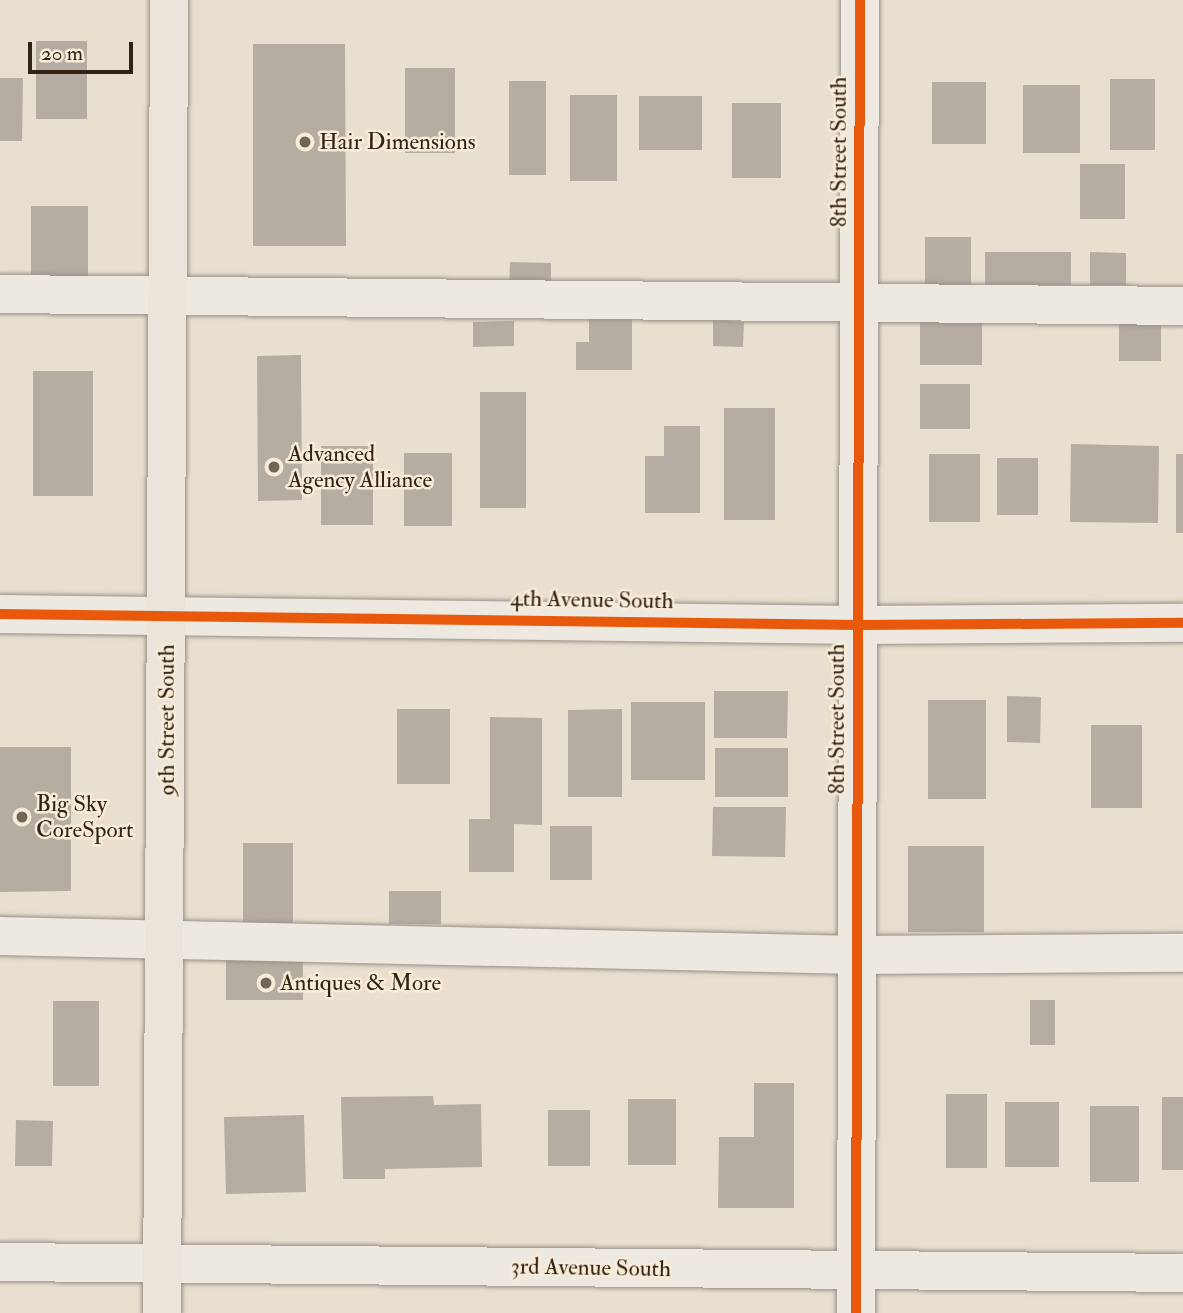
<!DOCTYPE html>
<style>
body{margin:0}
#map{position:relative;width:1183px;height:1313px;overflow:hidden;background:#e9dfcf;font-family:"IM FELL Double Pica",serif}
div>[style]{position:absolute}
.building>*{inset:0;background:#b5ada1}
.roads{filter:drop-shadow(0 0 2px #999187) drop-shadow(0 0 2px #999187)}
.minor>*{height:38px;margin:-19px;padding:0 19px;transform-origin:19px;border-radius:19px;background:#ede8e0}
.major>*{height:38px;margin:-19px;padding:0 19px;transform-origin:19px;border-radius:19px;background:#eae4db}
.cycleway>*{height:10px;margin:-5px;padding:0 5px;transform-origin:5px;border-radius:5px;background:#e8590c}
.dots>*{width:19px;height:19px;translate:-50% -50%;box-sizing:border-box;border:4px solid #f8ecd9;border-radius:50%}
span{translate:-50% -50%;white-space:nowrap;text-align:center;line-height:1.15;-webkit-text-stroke:5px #f8ecd9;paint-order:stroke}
.poi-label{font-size:23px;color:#312415}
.left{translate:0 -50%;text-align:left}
.street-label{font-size:23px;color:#312415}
.scale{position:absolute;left:28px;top:42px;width:105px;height:32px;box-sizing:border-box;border:4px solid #312415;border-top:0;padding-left:9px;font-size:21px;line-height:24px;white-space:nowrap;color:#312415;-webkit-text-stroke:5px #f8ecd9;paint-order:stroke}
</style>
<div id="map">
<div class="building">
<i style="clip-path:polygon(36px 41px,87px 41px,87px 119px,36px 119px)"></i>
<i style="clip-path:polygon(253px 44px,345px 44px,346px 246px,253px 246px)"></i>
<i style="clip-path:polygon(405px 68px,455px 68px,455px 153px,405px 153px)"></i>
<i style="clip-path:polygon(0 78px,23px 78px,22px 141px,0 141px)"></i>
<i style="clip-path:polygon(1110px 79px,1155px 79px,1155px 150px,1110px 150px)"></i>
<i style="clip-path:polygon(509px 81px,546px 81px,546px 175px,509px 175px)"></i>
<i style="clip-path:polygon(932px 82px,986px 82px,986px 144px,932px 144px)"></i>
<i style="clip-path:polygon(1023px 85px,1080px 85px,1080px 153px,1023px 153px)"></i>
<i style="clip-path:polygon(570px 95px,617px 95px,617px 181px,570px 181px)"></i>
<i style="clip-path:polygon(639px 96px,702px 96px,702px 150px,639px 150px)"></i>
<i style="clip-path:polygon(732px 103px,781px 103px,781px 178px,732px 178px)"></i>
<i style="clip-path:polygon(1080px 164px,1125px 164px,1125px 219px,1080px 219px)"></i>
<i style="clip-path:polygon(31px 206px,88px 206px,88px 282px,31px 282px)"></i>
<i style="clip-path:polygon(925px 237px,971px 237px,971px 287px,925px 287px)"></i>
<i style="clip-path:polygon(985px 252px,1071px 252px,1071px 285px,985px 285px)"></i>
<i style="clip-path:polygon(1090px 252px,1126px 253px,1126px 285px,1090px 285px)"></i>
<i style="clip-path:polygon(510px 262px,551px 263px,551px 289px,509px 289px)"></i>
<i style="clip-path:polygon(589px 313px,632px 313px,632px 370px,576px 370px,576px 342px,589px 342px)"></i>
<i style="clip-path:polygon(713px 320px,744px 322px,743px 347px,713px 346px)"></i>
<i style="clip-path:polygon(514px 321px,514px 346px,473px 347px,473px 322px)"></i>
<i style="clip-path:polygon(1119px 321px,1161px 321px,1161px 361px,1119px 361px)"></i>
<i style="clip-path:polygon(920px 322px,982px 322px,982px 365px,920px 365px)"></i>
<i style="clip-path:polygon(301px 355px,302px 500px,258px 501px,257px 356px)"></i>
<i style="clip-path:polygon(33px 371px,93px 371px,93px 496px,33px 496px)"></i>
<i style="clip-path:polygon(920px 384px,970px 384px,970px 429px,920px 429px)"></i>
<i style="clip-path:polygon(480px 392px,526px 392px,526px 508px,480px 508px)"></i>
<i style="clip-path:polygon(724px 408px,775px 408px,775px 520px,724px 520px)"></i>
<i style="clip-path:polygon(664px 426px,700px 426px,700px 513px,645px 513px,645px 456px,664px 456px)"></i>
<i style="clip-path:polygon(1071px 444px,1159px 446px,1158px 523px,1070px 522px)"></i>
<i style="clip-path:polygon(321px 446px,373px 446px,373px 525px,321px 525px)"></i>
<i style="clip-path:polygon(404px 453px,452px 453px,452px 526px,404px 526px)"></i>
<i style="clip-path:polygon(929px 454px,980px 454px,980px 522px,929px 522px)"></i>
<i style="clip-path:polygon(1176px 454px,1183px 454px,1183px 533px,1176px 533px)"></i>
<i style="clip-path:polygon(997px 458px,1038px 458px,1038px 515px,997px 515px)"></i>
<i style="clip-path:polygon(714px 691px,788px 691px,787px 738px,714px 738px)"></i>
<i style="clip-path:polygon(1007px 696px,1041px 697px,1040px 743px,1007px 742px)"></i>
<i style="clip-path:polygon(928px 700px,986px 700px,986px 799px,928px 799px)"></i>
<i style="clip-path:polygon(631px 702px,705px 702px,705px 780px,631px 780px)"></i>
<i style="clip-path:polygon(397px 709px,450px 709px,450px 784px,397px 784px)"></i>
<i style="clip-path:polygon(622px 709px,622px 797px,568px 797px,568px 710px)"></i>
<i style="clip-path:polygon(490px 717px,542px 718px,542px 825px,514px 824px,514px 872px,469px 872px,469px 819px,490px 819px)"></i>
<i style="clip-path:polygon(1091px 725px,1142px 725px,1142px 808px,1091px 808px)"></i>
<i style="clip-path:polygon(0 747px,71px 747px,71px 891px,0 892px)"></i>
<i style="clip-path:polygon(715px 748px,788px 748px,788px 797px,715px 797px)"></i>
<i style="clip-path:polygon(713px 807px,786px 807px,785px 857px,712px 856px)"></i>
<i style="clip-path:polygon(550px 826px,592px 826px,592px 880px,550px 880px)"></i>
<i style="clip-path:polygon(243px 843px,293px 843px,293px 923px,243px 923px)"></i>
<i style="clip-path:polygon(908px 846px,984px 846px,984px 932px,908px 932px)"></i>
<i style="clip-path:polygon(389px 891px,441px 891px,441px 924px,389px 924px)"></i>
<i style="clip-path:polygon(226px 955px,303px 955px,303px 1000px,226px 1000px)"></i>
<i style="clip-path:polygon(1030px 1000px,1055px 1000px,1055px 1045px,1030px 1045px)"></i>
<i style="clip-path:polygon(53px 1001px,99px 1001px,99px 1086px,53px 1086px)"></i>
<i style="clip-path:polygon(754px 1083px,794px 1083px,794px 1208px,718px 1208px,719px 1137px,754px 1137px)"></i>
<i style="clip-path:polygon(946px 1094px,987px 1094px,987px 1168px,946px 1168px)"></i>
<i style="clip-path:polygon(433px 1096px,434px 1105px,481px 1104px,482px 1167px,385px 1169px,385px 1179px,343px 1179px,341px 1097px)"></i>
<i style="clip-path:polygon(1162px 1097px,1183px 1097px,1183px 1170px,1162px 1170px)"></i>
<i style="clip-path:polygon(628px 1099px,676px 1099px,676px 1165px,628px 1165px)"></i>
<i style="clip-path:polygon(1005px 1102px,1059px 1102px,1059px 1167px,1005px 1167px)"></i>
<i style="clip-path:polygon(1090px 1106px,1139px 1106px,1139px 1182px,1090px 1182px)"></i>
<i style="clip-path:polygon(548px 1110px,590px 1110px,590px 1166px,548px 1166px)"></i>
<i style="clip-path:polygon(304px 1115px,306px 1192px,226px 1194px,224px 1117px)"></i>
<i style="clip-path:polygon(16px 1120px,53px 1121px,52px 1166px,15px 1166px)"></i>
</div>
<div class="roads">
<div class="minor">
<i style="left:0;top:294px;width:1183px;rotate:0.58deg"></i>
<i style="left:0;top:614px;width:859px;rotate:0.73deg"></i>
<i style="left:859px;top:625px;width:324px;rotate:-0.4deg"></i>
<i style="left:0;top:936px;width:857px;rotate:1.27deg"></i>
<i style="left:857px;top:955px;width:326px;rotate:-0.4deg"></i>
<i style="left:0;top:1262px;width:1183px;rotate:0.53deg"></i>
<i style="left:856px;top:1313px;width:1313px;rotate:-89.83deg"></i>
</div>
<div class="major">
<i style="left:162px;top:1313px;width:1313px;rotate:-89.69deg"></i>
</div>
</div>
<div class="cycleway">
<i style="left:0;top:614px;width:859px;rotate:0.73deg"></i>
<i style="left:859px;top:625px;width:324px;rotate:-0.4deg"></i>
<i style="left:856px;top:1313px;width:1313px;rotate:-89.83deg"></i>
</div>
<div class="dots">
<i style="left:305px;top:142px;background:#716556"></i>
<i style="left:274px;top:467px;background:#716556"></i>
<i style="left:22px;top:817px;background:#716556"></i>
<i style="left:266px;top:983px;background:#716556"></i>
</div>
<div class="poi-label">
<span class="left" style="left:319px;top:142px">Hair Dimensions</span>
<span class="left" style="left:288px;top:467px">Advanced<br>Agency Alliance</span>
<span class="left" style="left:36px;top:817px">Big Sky<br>CoreSport</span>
<span class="left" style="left:280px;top:983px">Antiques &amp; More</span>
</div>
<div class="street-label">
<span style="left:839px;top:152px;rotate:-90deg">8th Street South</span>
<span style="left:592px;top:600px;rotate:1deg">4th Avenue South</span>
<span style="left:837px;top:719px;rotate:-90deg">8th Street South</span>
<span style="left:167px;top:720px;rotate:-90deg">9th Street South</span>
<span style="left:591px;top:1268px;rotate:1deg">3rd Avenue South</span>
</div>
<div class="scale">20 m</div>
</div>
